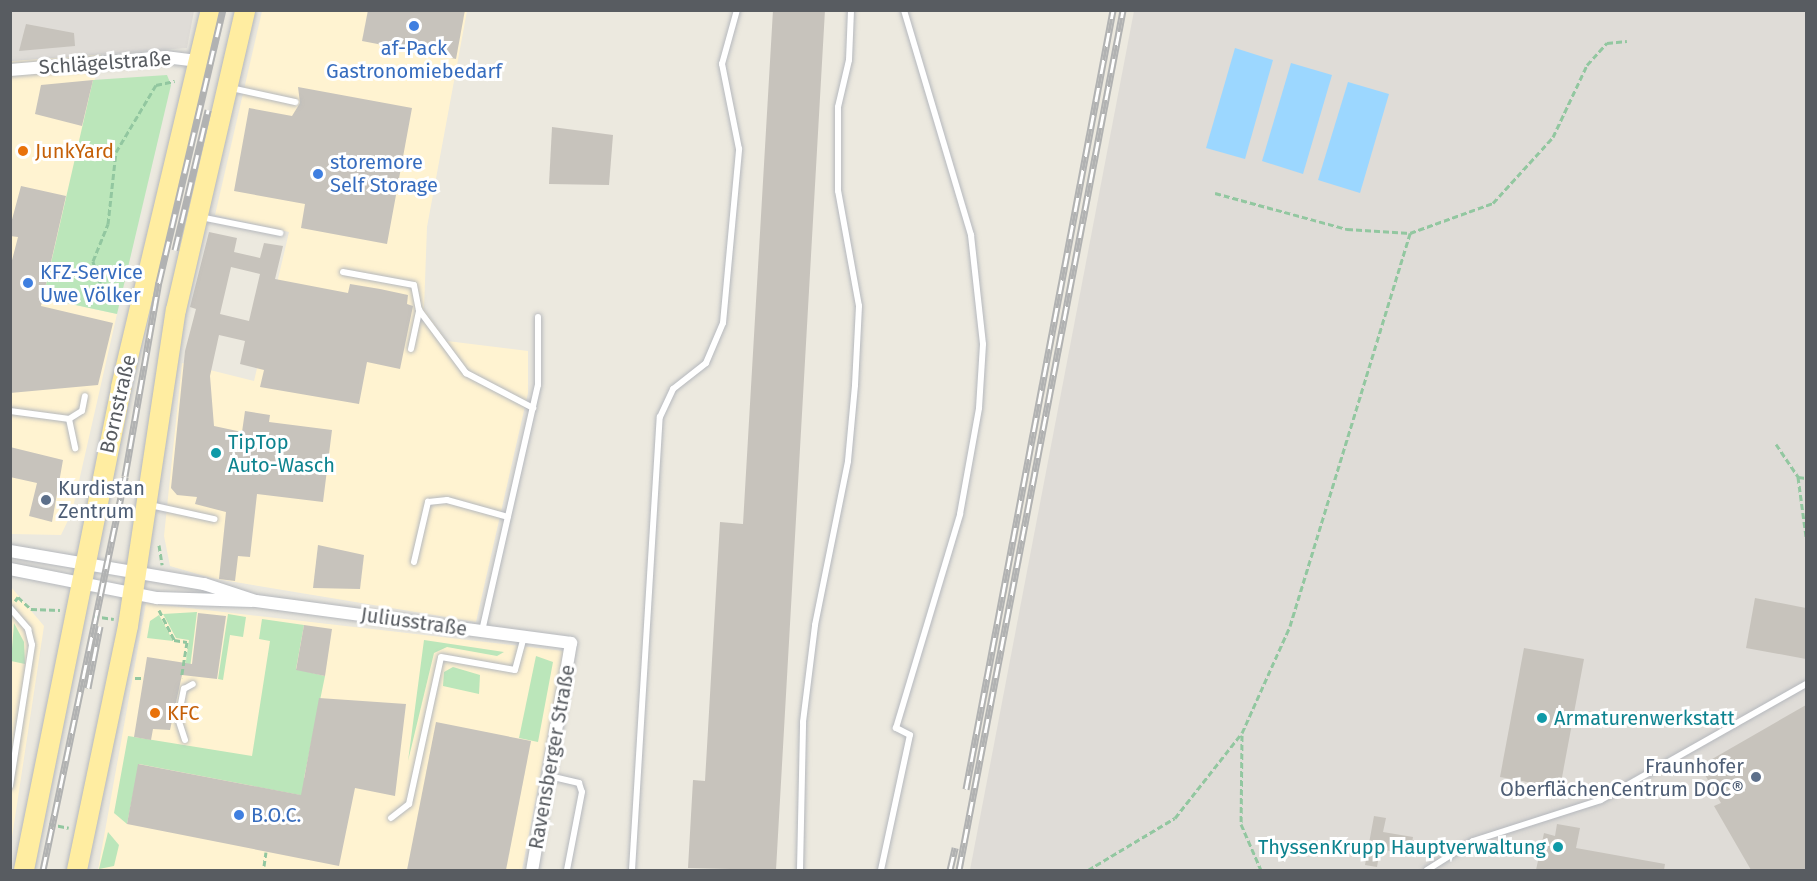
<!DOCTYPE html>
<meta charset="utf-8">
<style>
body{margin:0}
#map{position:relative;width:1817px;height:881px;overflow:hidden;background:#ece9df;font-family:"Fira Sans",sans-serif}
div>[style]{position:absolute}
.commercial>*{inset:0;background:#fff3d1}
.industrial>*{inset:0;background:#dfdcd7}
.green>*{inset:0;background:#bbe6ba}
.water>*{inset:0;background:#9cd7ff}
.building>*{inset:0;background:#c7c3bc}
.path>*{height:3px;margin-top:-1.5px;transform-origin:0;background:repeating-linear-gradient(90deg,#92c7a0 0 6px,transparent 0 9px)}
.roads{filter:drop-shadow(0 0 2px #b5b8bd) drop-shadow(0 0 2px #b5b8bd)}
.lane>*{height:6px;margin:-3px;padding:0 3px;transform-origin:3px;border-radius:3px;background:#fff}
.street>*{height:12px;margin:-6px;padding:0 6px;transform-origin:6px;border-radius:6px;background:#fff}
.primary>*{height:20px;margin:-10px;padding:0 10px;transform-origin:10px;border-radius:10px;background:#ffeda1}
.rail>*{height:7px;margin-top:-3.5px;transform-origin:0;background:repeating-linear-gradient(90deg,#fff 0 14px,#b1b2b2 0 28px);box-sizing:border-box;border-block:2px solid #b1b2b2}
.dots>*{width:16px;height:16px;translate:-50% -50%;box-sizing:border-box;border:3px solid #fff;border-radius:50%}
span{translate:-50% -50%;white-space:nowrap;text-align:center;line-height:1.15;-webkit-text-stroke:6px #fff;paint-order:stroke}
.shop-label{font-size:20px;color:#366cbe}
.left{translate:0 -50%;text-align:left}
.street-label{font-size:20px;color:#585c61}
.food-label{font-size:20px;color:#c56008}
.culture-label{font-size:20px;color:#0d838f}
.right{translate:-100% -50%;text-align:right}
.service-label{font-size:20px;color:#4e5e75}
.frame{position:absolute;inset:0;border:12px solid #585c61;pointer-events:none}
</style>
<div id="map">
<div class="commercial">
<i style="clip-path:polygon(262px 11px,467px 11px,427px 227px,424px 309px,447px 341px,528px 351px,528px 393px,476px 622px,211px 578px,170px 566px,164px 536px,182px 363px,254px 381px,289px 232px,215px 215px)"></i>
<i style="clip-path:polygon(101px 54px,43px 298px,117px 314px,72px 512px,61px 535px,11px 534px,11px 61px)"></i>
<i style="clip-path:polygon(11px 587px,44px 626px,11px 844px)"></i>
<i style="clip-path:polygon(146px 603px,564px 651px,522px 870px,98px 870px)"></i>
</div>
<div class="industrial">
<i style="clip-path:polygon(11px 11px,194px 11px,187px 48px,11px 61px)"></i>
<i style="clip-path:polygon(1134px 11px,1806px 11px,1806px 870px,970px 870px)"></i>
</div>
<div class="green">
<i style="clip-path:polygon(167px 75px,171px 85px,117px 314px,43px 298px,93px 80px)"></i>
<i style="clip-path:polygon(197px 612px,190px 668px,185px 668px,189px 640px,176px 638px,163px 614px)"></i>
<i style="clip-path:polygon(228px 614px,246px 617px,243px 637px,230px 635px,223px 680px,218px 679px)"></i>
<i style="clip-path:polygon(159px 615px,173px 641px,147px 638px,150px 621px)"></i>
<i style="clip-path:polygon(262px 619px,304px 625px,296px 669px,325px 676px,304px 778px,355px 788px,326px 800px,139px 764px,127px 824px,114px 813px,128px 736px,252px 756px,270px 641px,259px 639px)"></i>
<i style="clip-path:polygon(14px 623px,24px 642px,25px 664px,11px 661px)"></i>
<i style="clip-path:polygon(424px 640px,504px 652px,497px 656px,447px 647px,434px 653px,408px 761px)"></i>
<i style="clip-path:polygon(536px 656px,553px 662px,538px 742px,519px 738px)"></i>
<i style="clip-path:polygon(453px 667px,480px 675px,479px 694px,443px 686px,444px 672px)"></i>
<i style="clip-path:polygon(108px 832px,119px 845px,114px 866px,99px 869px)"></i>
</div>
<div class="water">
<i style="clip-path:polygon(1235px 48px,1273px 60px,1245px 159px,1206px 148px)"></i>
<i style="clip-path:polygon(1291px 63px,1332px 75px,1303px 174px,1262px 161px)"></i>
<i style="clip-path:polygon(1348px 82px,1389px 94px,1360px 193px,1318px 180px)"></i>
</div>
<div class="building">
<i style="clip-path:polygon(368px 10px,465px 10px,456px 59px,362px 41px)"></i>
<i style="clip-path:polygon(773px 10px,825px 10px,776px 870px,688px 868px,693px 780px,705px 781px,720px 522px,743px 524px)"></i>
<i style="clip-path:polygon(26px 24px,74px 33px,75px 46px,19px 51px)"></i>
<i style="clip-path:polygon(93px 80px,82px 126px,35px 114px,41px 85px)"></i>
<i style="clip-path:polygon(298px 87px,412px 108px,387px 244px,301px 228px,305px 204px,234px 191px,249px 108px,292px 116px,300px 103px)"></i>
<i style="clip-path:polygon(552px 127px,613px 135px,609px 185px,549px 184px)"></i>
<i style="clip-path:polygon(21px 186px,66px 196px,41px 306px,113px 323px,98px 385px,10px 393px,10px 268px,18px 237px,10px 236px,10px 227px)"></i>
<i style="clip-path:polygon(evenodd,209px 232px,237px 238px,234px 252px,260px 258px,264px 243px,283px 246px,275px 279px,348px 293px,350px 284px,380px 289px,408px 295px,407px 304px,413px 306px,400px 369px,367px 362px,359px 404px,260px 387px,264px 370px,240px 364px,245px 341px,219px 335px,210px 376px,214px 426px,242px 432px,245px 411px,270px 415px,269px 422px,332px 430px,323px 502px,257px 494px,250px 557px,238px 556px,235px 581px,219px 579px,226px 512px,195px 504px,197px 497px,177px 495px,171px 488px,185px 351px,196px 309px,190px 307px,209px 232px,231px 267px,260px 274px,249px 321px,220px 314px,231px 267px)"></i>
<i style="clip-path:polygon(10px 447px,63px 460px,52px 522px,29px 516px,37px 483px,10px 477px)"></i>
<i style="clip-path:polygon(318px 545px,364px 555px,360px 589px,313px 588px)"></i>
<i style="clip-path:polygon(1755px 598px,1806px 608px,1806px 659px,1746px 648px)"></i>
<i style="clip-path:polygon(198px 613px,226px 616px,217px 679px,182px 675px,170px 730px,153px 729px,151px 740px,134px 737px,147px 657px,192px 664px)"></i>
<i style="clip-path:polygon(304px 625px,332px 629px,325px 676px,296px 670px)"></i>
<i style="clip-path:polygon(1524px 648px,1584px 659px,1560px 788px,1500px 777px)"></i>
<i style="clip-path:polygon(319px 698px,406px 704px,395px 796px,355px 788px,339px 866px,127px 824px,138px 764px,301px 795px)"></i>
<i style="clip-path:polygon(1806px 705px,1806px 870px,1751px 870px,1714px 806px,1721px 803px,1700px 766px)"></i>
<i style="clip-path:polygon(436px 722px,531px 741px,506px 870px,407px 870px)"></i>
<i style="clip-path:polygon(1374px 816px,1386px 818px,1383px 832px,1413px 837px,1410px 855px,1380px 849px,1377px 867px,1365px 865px)"></i>
<i style="clip-path:polygon(1557px 824px,1580px 828px,1576px 848px,1665px 864px,1664px 870px,1536px 870px,1544px 833px,1555px 836px)"></i>
</div>
<div class="path">
<i style="left:1215px;top:193px;width:137px;rotate:15.3deg"></i>
<i style="left:1347px;top:229px;width:63px;rotate:3.6deg"></i>
<i style="left:1410px;top:233px;width:88px;rotate:-19.9deg"></i>
<i style="left:1493px;top:203px;width:89px;rotate:-47.7deg"></i>
<i style="left:1553px;top:137px;width:80px;rotate:-64.7deg"></i>
<i style="left:1587px;top:65px;width:30px;rotate:-48deg"></i>
<i style="left:1607px;top:43px;width:20px;rotate:-6deg"></i>
<i style="left:124px;top:298px;width:28px;rotate:-148deg"></i>
<i style="left:100px;top:283px;width:23px;rotate:-108deg"></i>
<i style="left:93px;top:261px;width:40px;rotate:-68deg"></i>
<i style="left:108px;top:224px;width:72px;rotate:-83.7deg"></i>
<i style="left:116px;top:152px;width:78px;rotate:-59.2deg"></i>
<i style="left:156px;top:85px;width:19px;rotate:-12deg"></i>
<i style="left:1776px;top:444px;width:40px;rotate:56deg"></i>
<i style="left:1798px;top:477px;width:8px;rotate:7deg"></i>
<i style="left:1798px;top:477px;width:60px;rotate:82.3deg"></i>
<i style="left:159px;top:545px;width:20px;rotate:81deg"></i>
<i style="left:15px;top:601px;width:5px;rotate:-53deg"></i>
<i style="left:18px;top:597px;width:18px;rotate:43deg"></i>
<i style="left:31px;top:609px;width:29px;rotate:2deg"></i>
<i style="left:159px;top:610px;width:34px;rotate:63deg"></i>
<i style="left:174px;top:640px;width:13px;rotate:9deg"></i>
<i style="left:187px;top:642px;width:36px;rotate:99deg"></i>
<i style="left:93px;top:616px;width:21px;rotate:8deg"></i>
<i style="left:135px;top:678px;width:9px"></i>
<i style="left:1242px;top:735px;width:89px;rotate:90.6deg"></i>
<i style="left:1241px;top:824px;width:50px;rotate:66.5deg"></i>
<i style="left:49px;top:824px;width:20px;rotate:11deg"></i>
<i style="left:264px;top:866px;width:14px;rotate:-82deg"></i>
<i style="left:1088px;top:870px;width:101px;rotate:-30.9deg"></i>
<i style="left:1175px;top:818px;width:108px;rotate:-51.8deg"></i>
<i style="left:1242px;top:733px;width:117px;rotate:-65.8deg"></i>
<i style="left:1290px;top:626px;width:411px;rotate:-73deg"></i>
</div>
<div class="roads">
<div class="lane">
<i style="left:231px;top:88px;width:66px;rotate:12.3deg"></i>
<i style="left:200px;top:217px;width:82px;rotate:11.3deg"></i>
<i style="left:343px;top:272px;width:72px;rotate:10.4deg"></i>
<i style="left:414px;top:285px;width:25px;rotate:79deg"></i>
<i style="left:419px;top:310px;width:79px;rotate:53.3deg"></i>
<i style="left:466px;top:373px;width:76px;rotate:27.6deg"></i>
<i style="left:411px;top:349px;width:40px;rotate:-78deg"></i>
<i style="left:10px;top:411px;width:60px;rotate:7.7deg"></i>
<i style="left:69px;top:419px;width:30px;rotate:78deg"></i>
<i style="left:69px;top:419px;width:15px;rotate:-32deg"></i>
<i style="left:82px;top:411px;width:15px;rotate:-79deg"></i>
<i style="left:150px;top:505px;width:66px;rotate:12.3deg"></i>
<i style="left:414px;top:562px;width:62px;rotate:-76.9deg"></i>
<i style="left:428px;top:502px;width:19px;rotate:-6deg"></i>
<i style="left:447px;top:500px;width:63px;rotate:15.6deg"></i>
<i style="left:10px;top:608px;width:28px;rotate:49deg"></i>
<i style="left:28px;top:629px;width:16px;rotate:76deg"></i>
<i style="left:32px;top:645px;width:143px;rotate:98.9deg"></i>
<i style="left:482px;top:631px;width:252px;rotate:-77.2deg"></i>
<i style="left:538px;top:385px;width:68px;rotate:-90deg"></i>
<i style="left:185px;top:740px;width:22px;rotate:-108deg"></i>
<i style="left:178px;top:719px;width:31px;rotate:-79deg"></i>
<i style="left:184px;top:689px;width:10px;rotate:-29deg"></i>
<i style="left:549px;top:776px;width:31px;rotate:13deg"></i>
<i style="left:579px;top:783px;width:9px;rotate:72deg"></i>
<i style="left:582px;top:792px;width:79px;rotate:100.9deg"></i>
<i style="left:391px;top:818px;width:23px;rotate:-38deg"></i>
<i style="left:409px;top:804px;width:150px;rotate:-77.7deg"></i>
<i style="left:441px;top:657px;width:75px;rotate:10deg"></i>
<i style="left:515px;top:670px;width:34px;rotate:-75deg"></i>
<i style="left:632px;top:870px;width:454px;rotate:-86.5deg"></i>
<i style="left:660px;top:417px;width:31px;rotate:-65deg"></i>
<i style="left:673px;top:389px;width:42px;rotate:-38.2deg"></i>
<i style="left:706px;top:363px;width:43px;rotate:-67deg"></i>
<i style="left:723px;top:323px;width:175px;rotate:-84.7deg"></i>
<i style="left:739px;top:149px;width:87px;rotate:-101.3deg"></i>
<i style="left:722px;top:64px;width:56px;rotate:-74.5deg"></i>
<i style="left:800px;top:870px;width:148px;rotate:-88.8deg"></i>
<i style="left:803px;top:722px;width:98px;rotate:-82.9deg"></i>
<i style="left:815px;top:625px;width:167px;rotate:-78.6deg"></i>
<i style="left:848px;top:461px;width:76px;rotate:-84.7deg"></i>
<i style="left:855px;top:385px;width:79px;rotate:-87.1deg"></i>
<i style="left:859px;top:306px;width:117px;rotate:-100.3deg"></i>
<i style="left:838px;top:191px;width:84px;rotate:-90deg"></i>
<i style="left:838px;top:107px;width:48px;rotate:-76.8deg"></i>
<i style="left:849px;top:60px;width:50px;rotate:-87.7deg"></i>
<i style="left:881px;top:870px;width:138px;rotate:-77.9deg"></i>
<i style="left:910px;top:735px;width:16px;rotate:-153deg"></i>
<i style="left:896px;top:728px;width:223px;rotate:-73.3deg"></i>
<i style="left:960px;top:514px;width:108px;rotate:-79.8deg"></i>
<i style="left:979px;top:408px;width:64px;rotate:-86.4deg"></i>
<i style="left:983px;top:344px;width:110px;rotate:-96.3deg"></i>
<i style="left:971px;top:235px;width:235px;rotate:-106.6deg"></i>
<i style="left:1427px;top:870px;width:54px;rotate:-32.2deg"></i>
<i style="left:1473px;top:841px;width:134px;rotate:-17.8deg"></i>
<i style="left:1601px;top:800px;width:236px;rotate:-29.5deg"></i>
</div>
<div class="street">
<i style="left:10px;top:70px;width:156px;rotate:-4.8deg"></i>
<i style="left:165px;top:57px;width:34px;rotate:7deg"></i>
<i style="left:10px;top:551px;width:197px;rotate:9.7deg"></i>
<i style="left:204px;top:584px;width:55px;rotate:18.1deg"></i>
<i style="left:256px;top:601px;width:318px;rotate:7.6deg"></i>
<i style="left:571px;top:643px;width:230px;rotate:99.7deg"></i>
<i style="left:10px;top:569px;width:150px;rotate:11.2deg"></i>
<i style="left:157px;top:598px;width:95px;rotate:1.8deg"></i>
</div>
<div class="primary">
<i style="left:24px;top:870px;width:493px;rotate:-78.6deg"></i>
<i style="left:121px;top:387px;width:388px;rotate:-76.6deg"></i>
<i style="left:77px;top:870px;width:249px;rotate:-78.2deg"></i>
<i style="left:128px;top:626px;width:320px;rotate:-81.4deg"></i>
<i style="left:176px;top:310px;width:308px;rotate:-77deg"></i>
</div>
</div>
<div class="rail">
<i style="left:175px;top:250px;width:144px;rotate:-76.7deg"></i>
<i style="left:88px;top:688px;width:63px;rotate:-79deg"></i>
<i style="left:966px;top:789px;width:793px;rotate:-79.31deg"></i>
<i style="left:43px;top:870px;width:402px;rotate:-78.2deg"></i>
<i style="left:125px;top:476px;width:197px;rotate:-80.1deg"></i>
<i style="left:159px;top:282px;width:279px;rotate:-76.8deg"></i>
<i style="left:950px;top:870px;width:23px;rotate:-77deg"></i>
<i style="left:959px;top:870px;width:875px;rotate:-79.2deg"></i>
</div>
<div class="dots">
<i style="left:414px;top:26px;background:#3f7fe0"></i>
<i style="left:23px;top:151px;background:#e8710a"></i>
<i style="left:318px;top:174px;background:#3f7fe0"></i>
<i style="left:28px;top:283px;background:#3f7fe0"></i>
<i style="left:216px;top:453px;background:#0f9aa8"></i>
<i style="left:46px;top:500px;background:#5c6f8a"></i>
<i style="left:155px;top:713px;background:#e8710a"></i>
<i style="left:1542px;top:718px;background:#0f9aa8"></i>
<i style="left:1756px;top:777px;background:#5c6f8a"></i>
<i style="left:239px;top:815px;background:#3f7fe0"></i>
<i style="left:1558px;top:847px;background:#0f9aa8"></i>
</div>
<div class="shop-label">
<span style="left:414px;top:60px">af-Pack<br>Gastronomiebedarf</span>
<span class="left" style="left:330px;top:174px">storemore<br>Self Storage</span>
<span class="left" style="left:40px;top:284px">KFZ-Service<br>Uwe Völker</span>
<span class="left" style="left:251px;top:815px">B.O.C.</span>
</div>
<div class="street-label">
<span style="left:105px;top:63px;rotate:-4deg">Schlägelstraße</span>
<span style="left:118px;top:404px;rotate:-77deg">Bornstraße</span>
<span style="left:414px;top:622px;rotate:8deg">Juliusstraße</span>
<span style="left:552px;top:757px;rotate:-80deg">Ravensberger Straße</span>
</div>
<div class="food-label">
<span class="left" style="left:35px;top:151px">JunkYard</span>
<span class="left" style="left:167px;top:713px">KFC</span>
</div>
<div class="culture-label">
<span class="left" style="left:228px;top:454px">TipTop<br>Auto-Wasch</span>
<span class="left" style="left:1554px;top:718px">Armaturenwerkstatt</span>
<span class="right" style="left:1546px;top:847px">ThyssenKrupp Hauptverwaltung</span>
</div>
<div class="service-label">
<span class="left" style="left:58px;top:500px">Kurdistan<br>Zentrum</span>
<span class="right" style="left:1744px;top:778px">Fraunhofer<br>OberflächenCentrum DOC®</span>
</div>
<div class="frame"></div>
</div>
